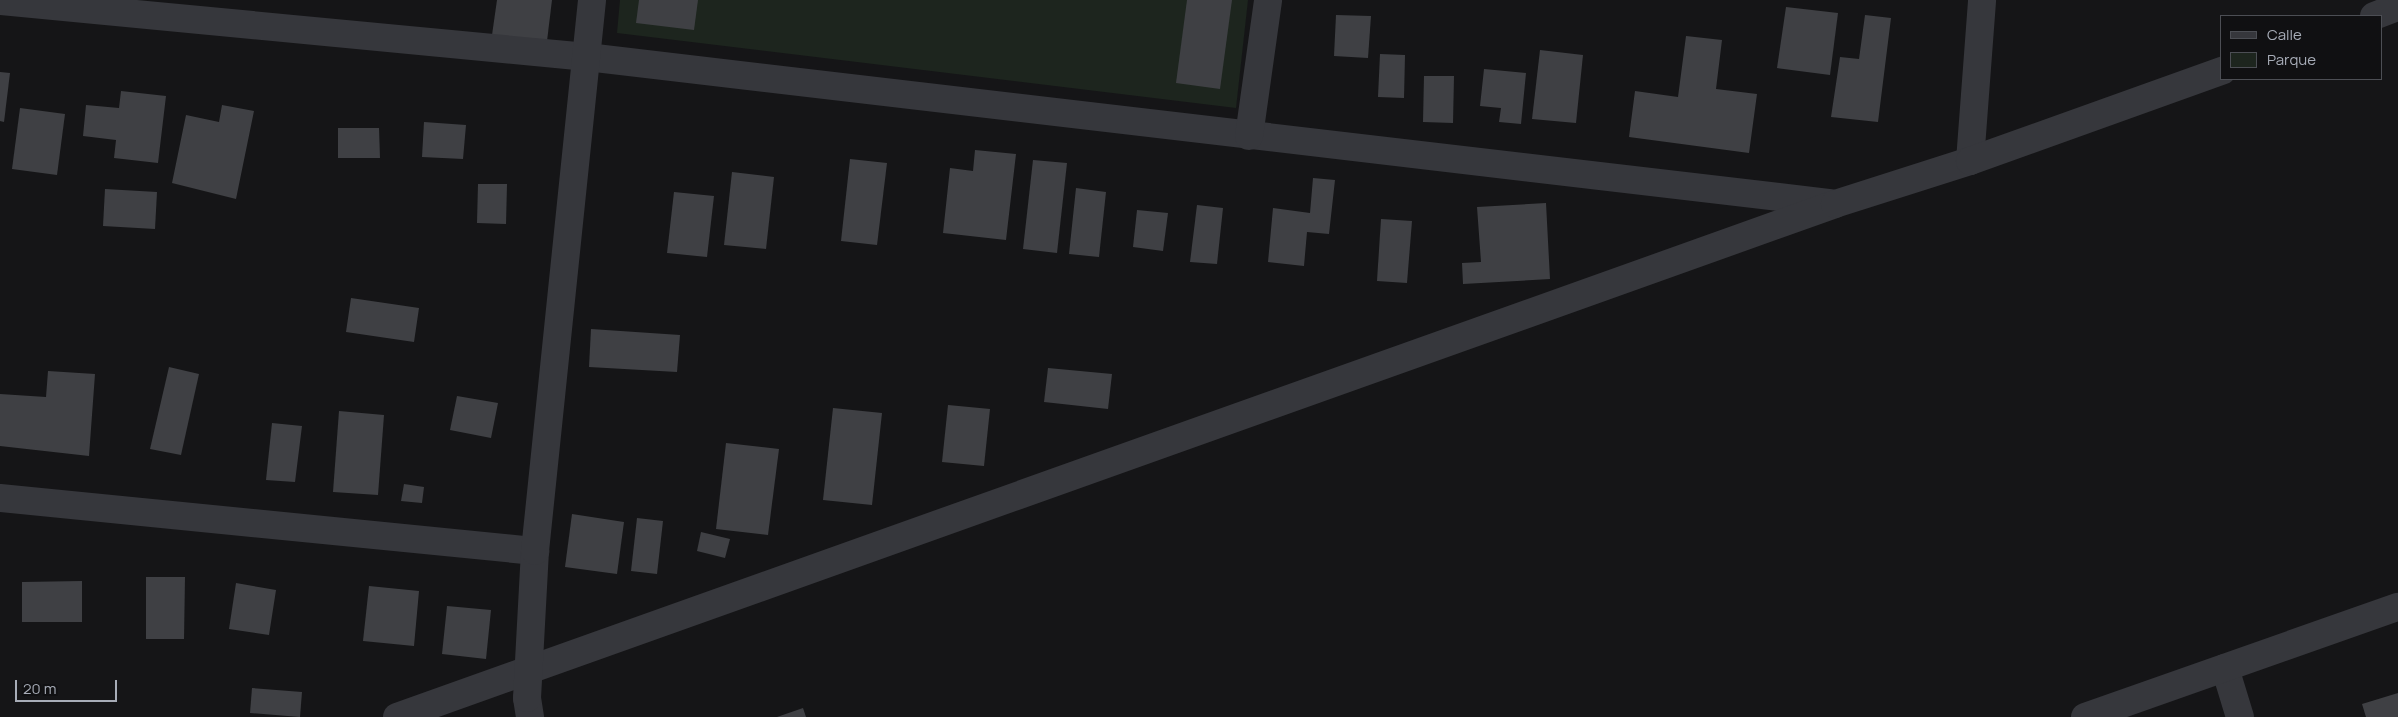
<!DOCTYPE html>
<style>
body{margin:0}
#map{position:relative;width:2398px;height:717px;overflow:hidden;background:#151517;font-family:Manrope,sans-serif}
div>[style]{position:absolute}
.green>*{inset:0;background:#1d251e}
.building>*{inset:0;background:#3f4044}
.minor>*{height:28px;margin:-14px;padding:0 14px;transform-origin:14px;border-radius:14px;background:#36373c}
span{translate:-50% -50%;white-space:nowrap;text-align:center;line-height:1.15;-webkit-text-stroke:4px #101012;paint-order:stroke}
.legend{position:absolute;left:2220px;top:15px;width:162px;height:65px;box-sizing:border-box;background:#101012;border:1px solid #4c4e54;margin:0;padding:6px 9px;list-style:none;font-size:15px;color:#a7acb7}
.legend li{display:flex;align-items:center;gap:10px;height:25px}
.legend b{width:25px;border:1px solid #4c4e54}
.scale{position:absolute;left:15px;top:680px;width:102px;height:22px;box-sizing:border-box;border:2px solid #a7acb7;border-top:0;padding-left:6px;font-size:15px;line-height:18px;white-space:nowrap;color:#a7acb7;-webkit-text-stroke:4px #101012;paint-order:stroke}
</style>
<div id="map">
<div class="green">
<i style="clip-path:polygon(620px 0,1248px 0,1236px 108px,617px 33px)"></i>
</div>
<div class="building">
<i style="clip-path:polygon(497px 0,552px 0,547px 41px,492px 35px)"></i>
<i style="clip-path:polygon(639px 0,698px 0,694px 30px,636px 23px)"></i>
<i style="clip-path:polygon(1187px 0,1232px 0,1220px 89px,1176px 83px)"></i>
<i style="clip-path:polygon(1786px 7px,1838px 13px,1830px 75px,1777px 68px)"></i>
<i style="clip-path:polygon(1336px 15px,1371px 16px,1368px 58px,1334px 56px)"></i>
<i style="clip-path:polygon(1865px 15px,1891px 18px,1878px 122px,1831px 117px,1840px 57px,1859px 59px)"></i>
<i style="clip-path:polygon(1686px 36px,1722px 40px,1716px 89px,1757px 94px,1749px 153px,1629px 137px,1635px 91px,1678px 97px)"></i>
<i style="clip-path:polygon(1540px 50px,1583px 55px,1576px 123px,1532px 119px)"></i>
<i style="clip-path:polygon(1380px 54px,1405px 55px,1404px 98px,1378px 97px)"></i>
<i style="clip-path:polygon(1484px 69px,1526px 73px,1521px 124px,1499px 122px,1501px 108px,1480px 106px)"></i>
<i style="clip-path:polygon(0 72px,10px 73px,4px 122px,0 121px)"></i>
<i style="clip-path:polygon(1424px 76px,1454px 76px,1453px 123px,1423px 122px)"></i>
<i style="clip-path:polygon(121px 91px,166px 96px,158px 163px,114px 158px,116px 140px,83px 136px,86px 105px,119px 108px)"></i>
<i style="clip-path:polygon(222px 105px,254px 111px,236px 199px,172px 183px,186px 115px,219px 122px)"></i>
<i style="clip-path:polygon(20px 108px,65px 114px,57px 175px,12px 169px)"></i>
<i style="clip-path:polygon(424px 122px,466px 125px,463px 159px,422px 157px)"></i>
<i style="clip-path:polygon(338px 128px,379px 128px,380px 158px,338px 158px)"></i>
<i style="clip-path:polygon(975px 150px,1016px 154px,1006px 240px,943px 233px,950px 168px,973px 171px)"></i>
<i style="clip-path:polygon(850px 159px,887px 163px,877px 245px,841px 241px)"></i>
<i style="clip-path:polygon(1033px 160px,1067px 163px,1057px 253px,1023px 249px)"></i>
<i style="clip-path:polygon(732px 172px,774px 177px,766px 249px,724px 245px)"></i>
<i style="clip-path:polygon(1313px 178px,1335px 180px,1329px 234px,1307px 232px,1304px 266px,1268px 262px,1273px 208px,1310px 213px)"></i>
<i style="clip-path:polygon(478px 184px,507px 184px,506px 224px,477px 223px)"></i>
<i style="clip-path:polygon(1076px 188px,1106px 192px,1099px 257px,1069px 254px)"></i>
<i style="clip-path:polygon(105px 189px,157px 192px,155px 229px,103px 226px)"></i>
<i style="clip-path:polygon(674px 192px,714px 196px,707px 257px,667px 253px)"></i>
<i style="clip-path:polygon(1546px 203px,1550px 279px,1463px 284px,1462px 263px,1481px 262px,1477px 207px)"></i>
<i style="clip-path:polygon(1197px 205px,1223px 208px,1217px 264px,1190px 262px)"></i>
<i style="clip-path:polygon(1137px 210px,1168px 213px,1163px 251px,1133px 247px)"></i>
<i style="clip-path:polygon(1381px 219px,1412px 221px,1407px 283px,1377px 281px)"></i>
<i style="clip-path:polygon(351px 298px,419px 308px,414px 342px,346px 332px)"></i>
<i style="clip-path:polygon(591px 329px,680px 335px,677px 372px,589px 367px)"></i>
<i style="clip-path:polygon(169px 367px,199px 374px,181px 455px,150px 449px)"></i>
<i style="clip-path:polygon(1048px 368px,1112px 374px,1108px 409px,1044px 402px)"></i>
<i style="clip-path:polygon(48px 371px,95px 374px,89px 456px,0 446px,0 394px,46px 397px)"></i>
<i style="clip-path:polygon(457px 396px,498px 403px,491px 438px,450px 430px)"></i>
<i style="clip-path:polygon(948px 405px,990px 409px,984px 466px,942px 462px)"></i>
<i style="clip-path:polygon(833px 408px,882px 413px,872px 505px,823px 500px)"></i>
<i style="clip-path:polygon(339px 411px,384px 415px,378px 495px,333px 492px)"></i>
<i style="clip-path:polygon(272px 423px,302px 426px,295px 482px,266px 480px)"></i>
<i style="clip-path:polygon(726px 443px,779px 449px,768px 535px,716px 529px)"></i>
<i style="clip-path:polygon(404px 484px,424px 487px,422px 503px,401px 501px)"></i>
<i style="clip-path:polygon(572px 514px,624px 522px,617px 574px,565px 567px)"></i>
<i style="clip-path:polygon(637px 518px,663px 521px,657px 574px,631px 571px)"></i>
<i style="clip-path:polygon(701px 532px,730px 539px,725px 558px,697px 551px)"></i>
<i style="clip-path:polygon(146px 577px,185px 577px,184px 639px,146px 639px)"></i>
<i style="clip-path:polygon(82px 581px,82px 622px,22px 622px,22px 582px)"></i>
<i style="clip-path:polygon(236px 583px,276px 590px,269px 635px,229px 629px)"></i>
<i style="clip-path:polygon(369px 586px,419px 591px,414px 646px,363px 641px)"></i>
<i style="clip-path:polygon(447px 606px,491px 610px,486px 659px,442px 654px)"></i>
<i style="clip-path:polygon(252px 688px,302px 692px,300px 717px,250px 713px)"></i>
<i style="clip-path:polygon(2398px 693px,2398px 717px,2366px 717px,2362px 704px)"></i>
<i style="clip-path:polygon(803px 708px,806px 717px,777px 717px)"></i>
</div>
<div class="minor">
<i style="left:0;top:1px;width:590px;rotate:5.45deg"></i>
<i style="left:587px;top:57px;width:1252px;rotate:6.7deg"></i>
<i style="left:2374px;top:16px;width:26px;rotate:-21deg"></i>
<i style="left:1249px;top:136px;width:137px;rotate:-82deg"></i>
<i style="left:1970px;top:161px;width:161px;rotate:-85.7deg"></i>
<i style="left:0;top:498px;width:538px;rotate:5.66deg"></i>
<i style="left:2225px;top:668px;width:51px;rotate:73deg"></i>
<i style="left:397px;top:717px;width:1527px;rotate:-19.63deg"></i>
<i style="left:1835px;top:204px;width:142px;rotate:-17.7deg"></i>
<i style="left:1970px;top:161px;width:268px;rotate:-19.7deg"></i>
<i style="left:530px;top:717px;width:19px;rotate:-99deg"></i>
<i style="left:527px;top:698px;width:147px;rotate:-86.9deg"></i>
<i style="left:535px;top:551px;width:554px;rotate:-84.09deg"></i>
<i style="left:2085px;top:717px;width:332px;rotate:-19.4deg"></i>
</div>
<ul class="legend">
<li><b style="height:6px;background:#36373c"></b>Calle</li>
<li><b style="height:14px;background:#1d251e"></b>Parque</li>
</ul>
<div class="scale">20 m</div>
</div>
